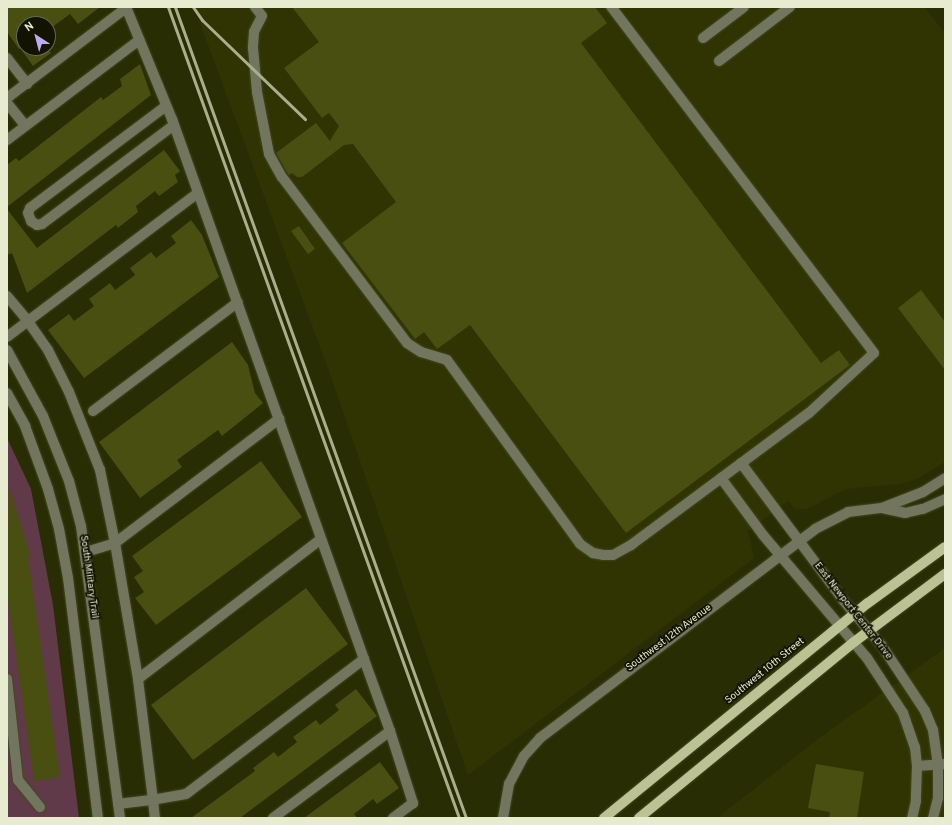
<!DOCTYPE html>
<style>
body{margin:0}
#map{position:relative;width:952px;height:825px;overflow:hidden;background:#292d03;font-family:Overpass,sans-serif}
div>[style]{position:absolute}
.built>*{inset:0;background:#303402}
.green>*{inset:0;background:#613a49}
.building>*{inset:0;background:#484f10}
.roads{filter:drop-shadow(0 0 1px #444820) drop-shadow(0 0 1px #444820)}
.minor>*{height:10px;margin:-5px;padding:0 5px;transform-origin:5px;border-radius:5px;background:#72765f}
.major>*{height:10px;margin:-5px;padding:0 5px;transform-origin:5px;border-radius:5px;background:#bbc293}
.rail>*{height:3px;margin:-1.5px;padding:0 1.5px;transform-origin:1.5px;border-radius:1.5px;background:#a9ae8d}
span{translate:-50% -50%;white-space:nowrap;text-align:center;line-height:1.15;-webkit-text-stroke:3.5px #121401;paint-order:stroke}
.street-label{font-size:10px;color:#e7ecd0}
.frame{position:absolute;inset:0;border:8px solid #e7ecd0;pointer-events:none}
.north{position:absolute;left:16px;top:16px;width:40px;height:40px;box-sizing:border-box;background:#121401;border:1px solid #676a54;border-radius:50%;rotate:324deg;font-size:11px;font-weight:700;line-height:16px;text-align:center;color:#e7ecd0}
.north::after{content:'';display:block;margin:auto;width:14px;height:18px;background:#bcaaf5;clip-path:polygon(50% 0,100% 100%,50% 72%,0 100%)}
</style>
<div id="map">
<div class="built">
<i style="clip-path:polygon(194px 7px,924px 7px,945px 33px,945px 462px,917px 479px,900px 484px,846px 489px,807px 509px,796px 509px,788px 501px,748px 531px,754px 558px,468px 775px,330px 374px)"></i>
<i style="clip-path:polygon(945px 648px,945px 818px,717px 818px,818px 739px)"></i>
</div>
<div class="green">
<i style="clip-path:polygon(7px 438px,31px 489px,53px 605px,79px 818px,7px 818px)"></i>
</div>
<div class="building">
<i style="clip-path:polygon(7px 7px,100px 7px,78px 24px,70px 14px,48px 30px,48px 24px,24px 24px,24px 45px,19px 49px,7px 32px)"></i>
<i style="clip-path:polygon(292px 7px,595px 7px,607px 23px,581px 43px,821px 363px,839px 350px,850px 365px,626px 533px,470px 325px,437px 349px,424px 332px,415px 339px,342px 243px,396px 202px,353px 144px,344px 145px,302px 177px,297px 177px,292px 173px,289px 175px,286px 171px,276px 153px,316px 123px,330px 141px,339px 126px,329px 113px,322px 118px,284px 68px,319px 42px)"></i>
<i style="clip-path:polygon(20px 48px,47px 48px,51px 53px,33px 66px)"></i>
<i style="clip-path:polygon(140px 64px,151px 95px,7px 207px,7px 165px,16px 158px,19px 161px,101px 97px,103px 100px,122px 86px,120px 79px)"></i>
<i style="clip-path:polygon(164px 150px,180px 171px,175px 175px,178px 182px,159px 196px,155px 191px,136px 206px,138px 212px,118px 228px,116px 225px,27px 293px,12px 253px,7px 255px,7px 209px,37px 248px)"></i>
<i style="clip-path:polygon(191px 220px,202px 235px,219px 277px,84px 378px,48px 330px,69px 314px,74px 321px,94px 306px,89px 299px,110px 283px,115px 290px,135px 275px,130px 268px,151px 252px,156px 258px,176px 243px,171px 236px)"></i>
<i style="clip-path:polygon(299px 226px,315px 249px,308px 254px,291px 231px)"></i>
<i style="clip-path:polygon(921px 290px,945px 322px,945px 370px,898px 308px)"></i>
<i style="clip-path:polygon(232px 342px,248px 365px,255px 393px,263px 403px,222px 436px,218px 430px,177px 460px,182px 467px,140px 498px,99px 442px)"></i>
<i style="clip-path:polygon(261px 461px,302px 517px,156px 625px,135px 598px,144px 592px,134px 577px,143px 571px,132px 556px)"></i>
<i style="clip-path:polygon(9px 485px,31px 558px,28px 558px,60px 777px,34px 781px,7px 594px)"></i>
<i style="clip-path:polygon(306px 588px,348px 644px,193px 760px,151px 705px)"></i>
<i style="clip-path:polygon(356px 689px,377px 716px,240px 818px,191px 818px,255px 771px,253px 768px,274px 752px,278px 757px,297px 742px,293px 737px,316px 720px,320px 725px,339px 710px,335px 705px)"></i>
<i style="clip-path:polygon(380px 762px,399px 788px,377px 804px,373px 799px,354px 814px,357px 818px,304px 818px)"></i>
<i style="clip-path:polygon(816px 764px,864px 772px,857px 818px,829px 818px,830px 812px,808px 808px)"></i>
</div>
<div class="roads">
<div class="minor">
<i style="left:126px;top:7px;width:121px;rotate:67.7deg"></i>
<i style="left:172px;top:119px;width:573px;rotate:70.43deg"></i>
<i style="left:255px;top:7px;width:11px;rotate:52deg"></i>
<i style="left:262px;top:16px;width:18px;rotate:117deg"></i>
<i style="left:254px;top:32px;width:16px;rotate:94deg"></i>
<i style="left:253px;top:48px;width:44px;rotate:84.8deg"></i>
<i style="left:257px;top:92px;width:63px;rotate:79deg"></i>
<i style="left:269px;top:154px;width:26px;rotate:61deg"></i>
<i style="left:282px;top:177px;width:208px;rotate:53deg"></i>
<i style="left:407px;top:343px;width:17px;rotate:33deg"></i>
<i style="left:421px;top:352px;width:27px;rotate:17deg"></i>
<i style="left:447px;top:360px;width:227px;rotate:54.1deg"></i>
<i style="left:580px;top:544px;width:16px;rotate:35deg"></i>
<i style="left:593px;top:553px;width:10px;rotate:11deg"></i>
<i style="left:603px;top:555px;width:10px"></i>
<i style="left:613px;top:555px;width:21px;rotate:-29deg"></i>
<i style="left:631px;top:545px;width:222px;rotate:-36.6deg"></i>
<i style="left:809px;top:413px;width:88px;rotate:-42.7deg"></i>
<i style="left:874px;top:353px;width:435px;rotate:-127.2deg"></i>
<i style="left:703px;top:38px;width:51px;rotate:-37.1deg"></i>
<i style="left:7px;top:58px;width:33px;rotate:52deg"></i>
<i style="left:719px;top:61px;width:89px;rotate:-37.3deg"></i>
<i style="left:7px;top:98px;width:149px;rotate:-37.1deg"></i>
<i style="left:7px;top:103px;width:28px;rotate:51deg"></i>
<i style="left:166px;top:106px;width:170px;rotate:143.1deg"></i>
<i style="left:30px;top:208px;width:5px;rotate:112deg"></i>
<i style="left:28px;top:213px;width:9px;rotate:69deg"></i>
<i style="left:31px;top:221px;width:7px;rotate:34deg"></i>
<i style="left:37px;top:225px;width:5px;rotate:-11deg"></i>
<i style="left:42px;top:224px;width:165px;rotate:-36.9deg"></i>
<i style="left:7px;top:140px;width:166px;rotate:-37.1deg"></i>
<i style="left:7px;top:296px;width:33px;rotate:50deg"></i>
<i style="left:28px;top:321px;width:26px;rotate:143deg"></i>
<i style="left:7px;top:350px;width:75px;rotate:61.4deg"></i>
<i style="left:43px;top:416px;width:70px;rotate:68.2deg"></i>
<i style="left:69px;top:481px;width:47px;rotate:75.1deg"></i>
<i style="left:81px;top:526px;width:295px;rotate:82.4deg"></i>
<i style="left:7px;top:393px;width:38px;rotate:61deg"></i>
<i style="left:25px;top:426px;width:67px;rotate:69.9deg"></i>
<i style="left:48px;top:489px;width:41px;rotate:74.6deg"></i>
<i style="left:59px;top:529px;width:50px;rotate:79.6deg"></i>
<i style="left:68px;top:578px;width:242px;rotate:82.9deg"></i>
<i style="left:93px;top:411px;width:181px;rotate:-36.9deg"></i>
<i style="left:741px;top:463px;width:171px;rotate:53.3deg"></i>
<i style="left:843px;top:600px;width:60px;rotate:49.7deg"></i>
<i style="left:882px;top:646px;width:78px;rotate:56.5deg"></i>
<i style="left:925px;top:711px;width:21px;rotate:67deg"></i>
<i style="left:933px;top:730px;width:34px;rotate:82deg"></i>
<i style="left:938px;top:764px;width:34px;rotate:90deg"></i>
<i style="left:938px;top:798px;width:21px;rotate:104deg"></i>
<i style="left:721px;top:478px;width:71px;rotate:53.6deg"></i>
<i style="left:763px;top:535px;width:161px;rotate:49.8deg"></i>
<i style="left:867px;top:658px;width:66px;rotate:56.8deg"></i>
<i style="left:903px;top:713px;width:36px;rotate:71deg"></i>
<i style="left:915px;top:747px;width:19px;rotate:84deg"></i>
<i style="left:917px;top:766px;width:35px;rotate:92deg"></i>
<i style="left:916px;top:801px;width:17px;rotate:103deg"></i>
<i style="left:882px;top:508px;width:44px;rotate:-21.3deg"></i>
<i style="left:923px;top:492px;width:26px;rotate:-32deg"></i>
<i style="left:86px;top:552px;width:30px;rotate:-17deg"></i>
<i style="left:115px;top:543px;width:75px;rotate:-101.6deg"></i>
<i style="left:100px;top:470px;width:84px;rotate:-111.7deg"></i>
<i style="left:69px;top:392px;width:47px;rotate:-116.6deg"></i>
<i style="left:48px;top:350px;width:35px;rotate:-125deg"></i>
<i style="left:28px;top:321px;width:213px;rotate:-37deg"></i>
<i style="left:7px;top:679px;width:102px;rotate:83.8deg"></i>
<i style="left:18px;top:780px;width:35px;rotate:51deg"></i>
<i style="left:138px;top:679px;width:230px;rotate:-37.4deg"></i>
<i style="left:390px;top:731px;width:76px;rotate:72.3deg"></i>
<i style="left:413px;top:803px;width:25px;rotate:143deg"></i>
<i style="left:917px;top:766px;width:28px;rotate:-4deg"></i>
<i style="left:118px;top:804px;width:35px;rotate:-7deg"></i>
<i style="left:153px;top:800px;width:18px;rotate:84deg"></i>
<i style="left:273px;top:818px;width:146px;rotate:-36.6deg"></i>
<i style="left:390px;top:731px;width:77px;rotate:-109.9deg"></i>
<i style="left:364px;top:659px;width:223px;rotate:142.8deg"></i>
<i style="left:186px;top:794px;width:34px;rotate:170deg"></i>
<i style="left:153px;top:800px;width:122px;rotate:-97.1deg"></i>
<i style="left:138px;top:679px;width:138px;rotate:-99.6deg"></i>
<i style="left:115px;top:543px;width:206px;rotate:-37.1deg"></i>
<i style="left:503px;top:818px;width:35px;rotate:-80deg"></i>
<i style="left:509px;top:784px;width:32px;rotate:-62deg"></i>
<i style="left:524px;top:756px;width:24px;rotate:-48deg"></i>
<i style="left:540px;top:738px;width:345px;rotate:-37.2deg"></i>
<i style="left:815px;top:529px;width:37px;rotate:-27deg"></i>
<i style="left:848px;top:512px;width:34px;rotate:-7deg"></i>
<i style="left:882px;top:508px;width:24px;rotate:12deg"></i>
<i style="left:905px;top:513px;width:18px;rotate:-13deg"></i>
<i style="left:923px;top:509px;width:24px;rotate:-24deg"></i>
</div>
<div class="major">
<i style="left:604px;top:818px;width:340px;rotate:-39.2deg"></i>
<i style="left:868px;top:603px;width:95px;rotate:-36deg"></i>
<i style="left:639px;top:818px;width:278px;rotate:-39.3deg"></i>
<i style="left:854px;top:642px;width:114px;rotate:-36.8deg"></i>
</div>
</div>
<div class="rail">
<i style="left:168px;top:7px;width:862px;rotate:70.26deg"></i>
<i style="left:175px;top:7px;width:862px;rotate:70.26deg"></i>
<i style="left:193px;top:7px;width:16px;rotate:55deg"></i>
<i style="left:202px;top:20px;width:143px;rotate:43.9deg"></i>
</div>
<div class="street-label">
<span style="left:89px;top:577px;rotate:82deg">South Military Trail</span>
<span style="left:853px;top:611px;rotate:52deg">East Newport Center Drive</span>
<span style="left:669px;top:638px;rotate:-37deg">Southwest 12th Avenue</span>
<span style="left:765px;top:671px;rotate:-39deg">Southwest 10th Street</span>
</div>
<div class="frame"></div>
<div class="north">N</div>
</div>
